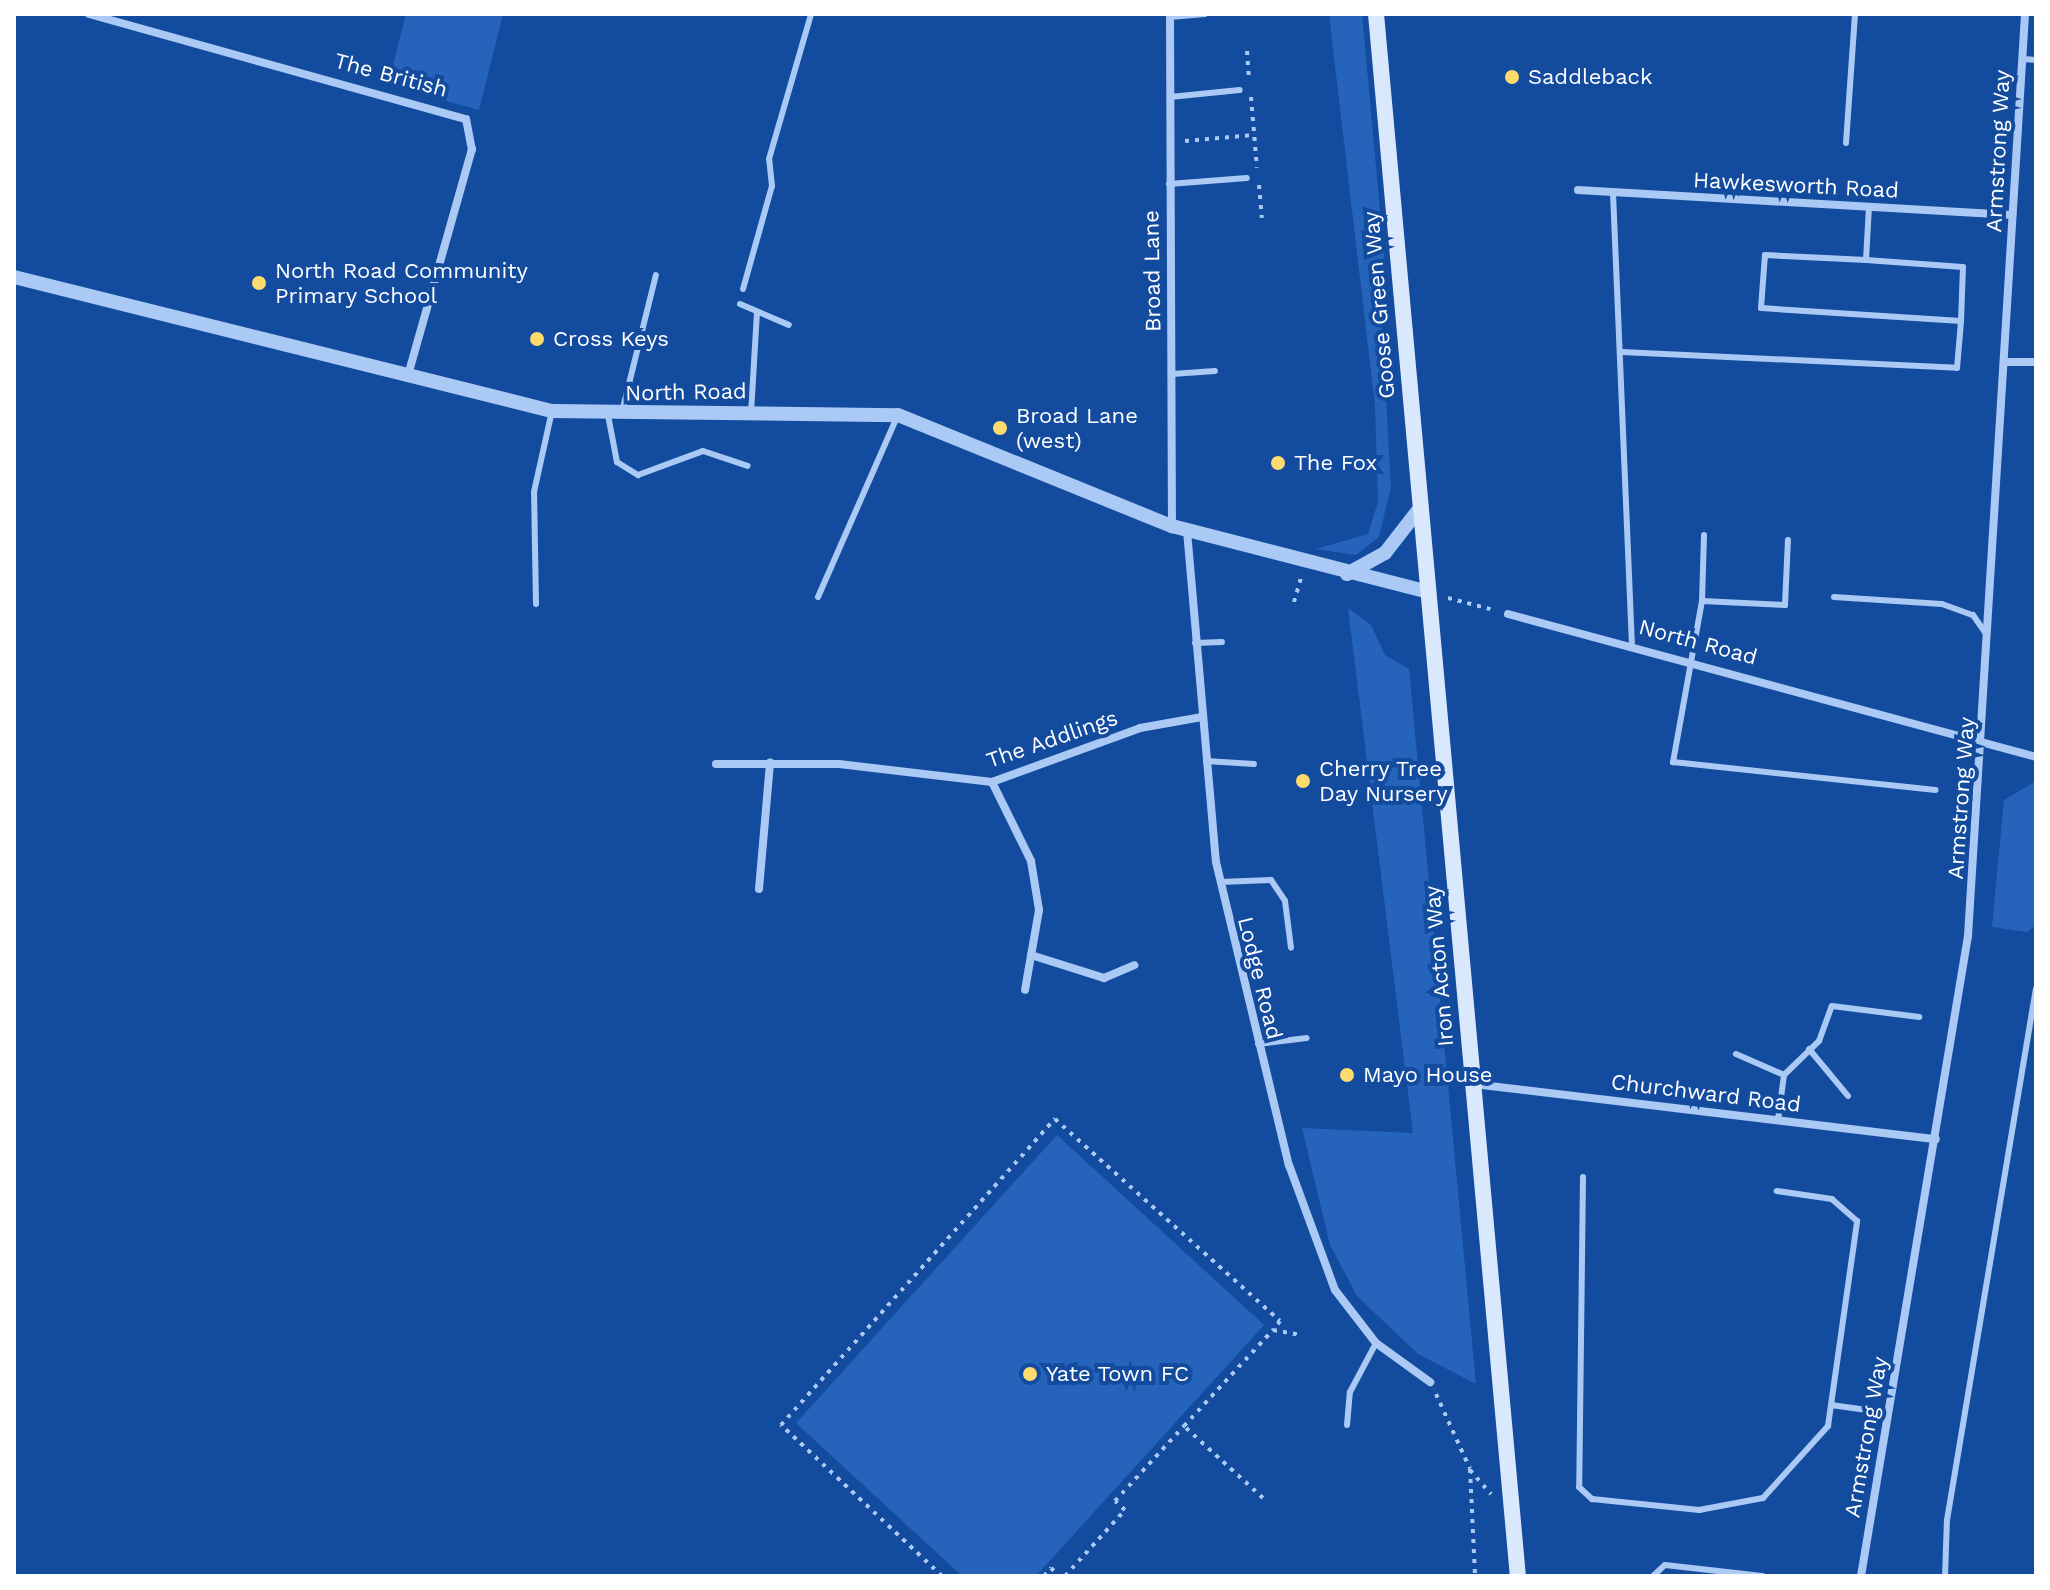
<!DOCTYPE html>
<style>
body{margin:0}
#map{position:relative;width:2050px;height:1590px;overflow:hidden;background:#134b9e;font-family:"Work Sans",sans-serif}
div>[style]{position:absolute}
.green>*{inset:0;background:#2664bc}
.path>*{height:4px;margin-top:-2px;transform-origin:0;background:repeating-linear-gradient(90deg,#aac9f4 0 4px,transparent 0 10px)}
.service>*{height:6px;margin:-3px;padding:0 3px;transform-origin:3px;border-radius:3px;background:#aac9f4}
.minor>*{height:8px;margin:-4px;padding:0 4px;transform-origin:4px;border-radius:4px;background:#aac9f4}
.tertiary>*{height:14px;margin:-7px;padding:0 7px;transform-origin:7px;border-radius:7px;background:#aac9f4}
.secondary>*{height:16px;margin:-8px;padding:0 8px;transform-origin:8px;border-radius:8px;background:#dae8fd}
.dots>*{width:22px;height:22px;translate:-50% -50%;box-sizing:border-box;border:4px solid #134b9e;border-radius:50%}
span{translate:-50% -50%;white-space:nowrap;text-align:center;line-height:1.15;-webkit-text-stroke:8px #134b9e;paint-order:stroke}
.street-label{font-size:22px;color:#fff}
.poi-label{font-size:22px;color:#fff}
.left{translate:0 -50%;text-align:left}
.frame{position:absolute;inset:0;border:16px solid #fff;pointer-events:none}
</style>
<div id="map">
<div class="green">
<i style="clip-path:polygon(406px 14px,503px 14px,479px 110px,388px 85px)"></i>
<i style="clip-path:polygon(1329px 14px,1362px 14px,1385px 265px,1379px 272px,1391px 487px,1379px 537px,1356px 555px,1316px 549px,1368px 534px,1378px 502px,1375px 406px)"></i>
<i style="clip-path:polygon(1348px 608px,1371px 625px,1385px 655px,1409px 669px,1476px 1384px,1418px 1354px,1357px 1296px,1330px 1245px,1302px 1128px,1413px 1133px)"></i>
<i style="clip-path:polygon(2036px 781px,2036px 925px,2027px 932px,1992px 927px,2004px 800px)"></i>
<i style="clip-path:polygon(1057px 1135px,1264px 1325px,1036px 1576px,962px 1576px,796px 1423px)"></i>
</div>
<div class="path">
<i style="left:1247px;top:51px;width:29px;rotate:86deg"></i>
<i style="left:1251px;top:97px;width:71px;rotate:85.2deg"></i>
<i style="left:1185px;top:141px;width:69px;rotate:-5deg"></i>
<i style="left:1259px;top:185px;width:33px;rotate:85deg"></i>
<i style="left:1448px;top:598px;width:48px;rotate:14.6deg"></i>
<i style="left:1294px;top:602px;width:25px;rotate:-74deg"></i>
<i style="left:1436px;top:1394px;width:82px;rotate:65.6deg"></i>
<i style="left:1470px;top:1469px;width:107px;rotate:87.3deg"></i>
<i style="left:1470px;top:1470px;width:32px;rotate:49deg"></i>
<i style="left:1263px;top:1498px;width:107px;rotate:-137.7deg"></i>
<i style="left:1184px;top:1426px;width:131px;rotate:-47.2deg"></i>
<i style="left:1273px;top:1330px;width:27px;rotate:10deg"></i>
<i style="left:942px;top:1576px;width:221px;rotate:-136.8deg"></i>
<i style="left:781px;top:1425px;width:411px;rotate:-48.2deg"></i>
<i style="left:1055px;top:1119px;width:302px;rotate:41.9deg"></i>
<i style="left:1280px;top:1321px;width:11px;rotate:128deg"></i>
<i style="left:1044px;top:1576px;width:11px;rotate:-49deg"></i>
<i style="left:1051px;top:1568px;width:11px;rotate:45deg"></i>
<i style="left:1065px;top:1576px;width:89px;rotate:-47.7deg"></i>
<i style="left:1125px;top:1510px;width:13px;rotate:-138deg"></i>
<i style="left:1115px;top:1501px;width:102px;rotate:-47.4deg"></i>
</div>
<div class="service">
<i style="left:1170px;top:17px;width:35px;rotate:-5deg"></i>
<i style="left:2022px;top:59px;width:14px;rotate:4deg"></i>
<i style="left:1170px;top:97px;width:70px;rotate:-5.7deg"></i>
<i style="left:1846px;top:143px;width:129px;rotate:-86deg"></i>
<i style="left:1169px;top:184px;width:78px;rotate:-4.4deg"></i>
<i style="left:1613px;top:193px;width:454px;rotate:87.6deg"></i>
<i style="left:1866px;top:260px;width:97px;rotate:4.1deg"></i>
<i style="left:1963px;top:267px;width:54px;rotate:92.1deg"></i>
<i style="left:1961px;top:321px;width:200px;rotate:-176.3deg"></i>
<i style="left:1761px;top:308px;width:53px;rotate:-85.7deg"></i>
<i style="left:1765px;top:255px;width:101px;rotate:2.8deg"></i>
<i style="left:1866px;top:260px;width:53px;rotate:-86.8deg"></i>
<i style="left:743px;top:289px;width:107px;rotate:-74.3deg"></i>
<i style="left:772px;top:186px;width:27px;rotate:-96deg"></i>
<i style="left:769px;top:159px;width:151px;rotate:-73.8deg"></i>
<i style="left:740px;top:304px;width:53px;rotate:23.2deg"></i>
<i style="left:1622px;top:352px;width:335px;rotate:2.7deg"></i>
<i style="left:1957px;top:368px;width:47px;rotate:-85.1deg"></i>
<i style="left:1172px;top:374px;width:43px;rotate:-4deg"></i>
<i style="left:622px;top:412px;width:141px;rotate:-76.1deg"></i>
<i style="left:751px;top:413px;width:100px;rotate:-86.6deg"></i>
<i style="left:608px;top:415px;width:48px;rotate:79.2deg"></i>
<i style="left:617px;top:462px;width:25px;rotate:32deg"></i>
<i style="left:638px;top:475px;width:69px;rotate:-20.3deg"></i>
<i style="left:703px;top:451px;width:47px;rotate:18.4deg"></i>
<i style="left:1704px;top:535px;width:66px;rotate:91.7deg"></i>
<i style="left:1702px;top:601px;width:164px;rotate:100.2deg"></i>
<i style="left:1673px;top:762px;width:264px;rotate:6.1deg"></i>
<i style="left:818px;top:597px;width:199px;rotate:-66.3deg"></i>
<i style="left:1834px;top:597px;width:108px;rotate:3.7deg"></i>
<i style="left:1942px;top:604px;width:33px;rotate:20deg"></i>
<i style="left:1973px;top:615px;width:24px;rotate:55deg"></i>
<i style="left:1702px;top:601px;width:83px;rotate:2.8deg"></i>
<i style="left:1785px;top:605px;width:65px;rotate:-87.4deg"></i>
<i style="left:536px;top:604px;width:112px;rotate:-91deg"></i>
<i style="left:534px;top:492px;width:83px;rotate:-77.5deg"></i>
<i style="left:1195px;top:643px;width:27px;rotate:-2deg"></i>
<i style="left:1206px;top:761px;width:48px;rotate:3.6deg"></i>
<i style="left:1220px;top:882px;width:51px;rotate:-2.2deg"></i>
<i style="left:1271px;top:880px;width:25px;rotate:56deg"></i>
<i style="left:1285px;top:901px;width:47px;rotate:82.7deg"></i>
<i style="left:1258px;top:1044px;width:49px;rotate:-7deg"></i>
<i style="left:1809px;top:1049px;width:61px;rotate:50.3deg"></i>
<i style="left:1736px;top:1054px;width:52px;rotate:23.6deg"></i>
<i style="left:1778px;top:1120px;width:45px;rotate:-82.4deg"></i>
<i style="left:1784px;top:1075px;width:49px;rotate:-44.2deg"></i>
<i style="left:1819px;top:1041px;width:37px;rotate:-70deg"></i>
<i style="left:1832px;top:1006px;width:88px;rotate:7.2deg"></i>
<i style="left:1583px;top:1177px;width:310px;rotate:90.7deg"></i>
<i style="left:1579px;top:1487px;width:18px;rotate:43deg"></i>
<i style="left:1592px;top:1499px;width:108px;rotate:5.9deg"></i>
<i style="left:1699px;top:1510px;width:65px;rotate:-10.6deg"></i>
<i style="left:1763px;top:1498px;width:97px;rotate:-47.9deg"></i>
<i style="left:1828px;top:1426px;width:207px;rotate:-81.9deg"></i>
<i style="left:1857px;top:1221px;width:33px;rotate:-139deg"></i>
<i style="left:1832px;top:1199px;width:56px;rotate:-171.7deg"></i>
<i style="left:1831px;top:1405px;width:58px;rotate:8deg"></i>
<i style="left:1347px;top:1425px;width:33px;rotate:-85deg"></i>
<i style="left:1350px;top:1392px;width:55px;rotate:-62deg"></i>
<i style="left:1653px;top:1576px;width:16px;rotate:-43deg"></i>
<i style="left:1665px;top:1565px;width:98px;rotate:6.5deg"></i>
<i style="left:1945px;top:1576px;width:56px;rotate:-88deg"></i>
<i style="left:1947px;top:1520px;width:539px;rotate:-80.5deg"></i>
</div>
<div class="minor">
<i style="left:89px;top:14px;width:391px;rotate:15.6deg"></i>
<i style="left:466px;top:119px;width:31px;rotate:79deg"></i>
<i style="left:472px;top:149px;width:238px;rotate:105.8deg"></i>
<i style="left:1170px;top:14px;width:512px;rotate:89.78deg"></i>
<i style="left:1578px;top:190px;width:435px;rotate:3.3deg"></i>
<i style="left:2005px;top:362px;width:31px"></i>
<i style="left:1187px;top:531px;width:332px;rotate:85deg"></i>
<i style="left:1216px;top:862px;width:312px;rotate:76.5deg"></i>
<i style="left:1289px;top:1165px;width:133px;rotate:69.8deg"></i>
<i style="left:1335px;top:1290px;width:67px;rotate:52.3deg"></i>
<i style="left:1376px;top:1343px;width:67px;rotate:35.8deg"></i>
<i style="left:1508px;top:614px;width:547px;rotate:15.15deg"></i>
<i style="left:716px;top:764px;width:123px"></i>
<i style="left:839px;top:764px;width:154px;rotate:6.7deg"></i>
<i style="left:992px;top:782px;width:158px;rotate:-20deg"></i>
<i style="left:1140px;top:728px;width:63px;rotate:-10.1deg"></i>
<i style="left:992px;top:782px;width:88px;rotate:63.7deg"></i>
<i style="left:1031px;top:861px;width:50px;rotate:80.7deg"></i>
<i style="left:1039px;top:910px;width:81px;rotate:99.9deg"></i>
<i style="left:759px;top:889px;width:127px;rotate:-85deg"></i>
<i style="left:1031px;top:955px;width:77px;rotate:17.5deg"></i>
<i style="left:1104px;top:978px;width:33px;rotate:-23deg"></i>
<i style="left:1473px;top:1084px;width:466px;rotate:6.8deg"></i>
<i style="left:1861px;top:1576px;width:649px;rotate:-80.51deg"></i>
<i style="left:1968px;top:936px;width:924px;rotate:-86.46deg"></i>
</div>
<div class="tertiary">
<i style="left:14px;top:277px;width:554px;rotate:13.99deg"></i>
<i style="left:552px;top:411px;width:346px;rotate:0.7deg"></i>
<i style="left:898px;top:415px;width:296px;rotate:22.1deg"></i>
<i style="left:1172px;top:526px;width:261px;rotate:14.4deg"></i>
<i style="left:1347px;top:574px;width:43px;rotate:-28.9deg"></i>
<i style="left:1385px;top:553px;width:57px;rotate:-52.1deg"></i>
</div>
<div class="secondary">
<i style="left:1376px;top:14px;width:1568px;rotate:84.81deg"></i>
</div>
<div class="dots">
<i style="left:1512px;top:77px;background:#ffda6d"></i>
<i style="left:259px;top:283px;background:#ffda6d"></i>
<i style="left:537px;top:339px;background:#ffda6d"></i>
<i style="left:1000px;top:428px;background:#ffda6d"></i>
<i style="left:1278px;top:463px;background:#ffda6d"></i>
<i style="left:1303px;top:781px;background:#ffda6d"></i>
<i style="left:1347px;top:1075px;background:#ffda6d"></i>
<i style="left:1030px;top:1374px;background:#ffda6d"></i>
</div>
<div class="street-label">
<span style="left:391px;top:75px;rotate:15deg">The British</span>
<span style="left:1998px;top:151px;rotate:-87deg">Armstrong Way</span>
<span style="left:1796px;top:185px;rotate:3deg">Hawkesworth Road</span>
<span style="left:1152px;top:271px;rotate:-91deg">Broad Lane</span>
<span style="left:1379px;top:305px;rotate:-95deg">Goose Green Way</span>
<span style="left:686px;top:392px;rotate:-1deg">North Road</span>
<span style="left:1698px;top:642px;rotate:15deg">North Road</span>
<span style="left:1052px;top:739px;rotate:-19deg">The Addlings</span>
<span style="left:1961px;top:798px;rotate:-86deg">Armstrong Way</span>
<span style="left:1439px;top:966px;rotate:-95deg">Iron Acton Way</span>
<span style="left:1260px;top:978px;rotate:76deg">Lodge Road</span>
<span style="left:1706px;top:1093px;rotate:7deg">Churchward Road</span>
<span style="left:1866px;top:1437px;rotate:-80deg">Armstrong Way</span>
</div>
<div class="poi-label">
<span class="left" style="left:1528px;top:77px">Saddleback</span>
<span class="left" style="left:275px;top:283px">North Road Community<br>Primary School</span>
<span class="left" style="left:553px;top:339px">Cross Keys</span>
<span class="left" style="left:1016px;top:428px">Broad Lane<br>(west)</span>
<span class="left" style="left:1294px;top:463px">The Fox</span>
<span class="left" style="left:1319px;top:781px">Cherry Tree<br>Day Nursery</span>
<span class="left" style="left:1363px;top:1075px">Mayo House</span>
<span class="left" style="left:1046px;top:1374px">Yate Town FC</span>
</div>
<div class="frame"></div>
</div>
